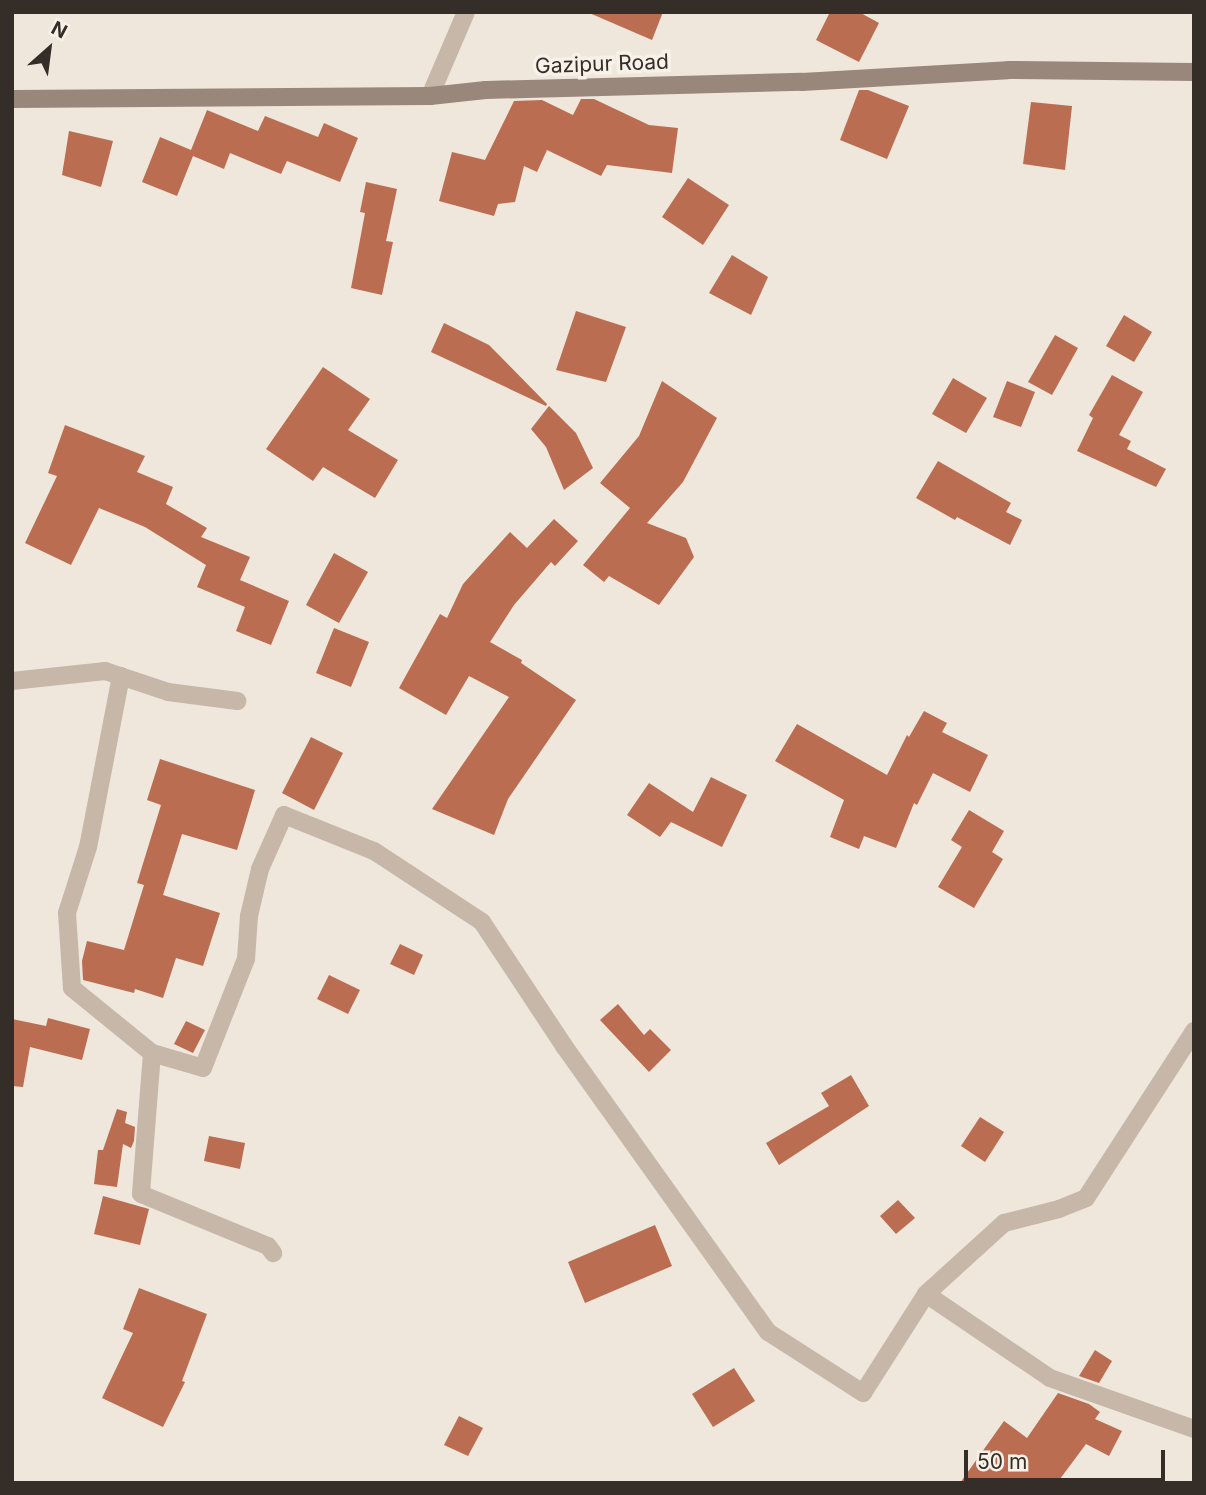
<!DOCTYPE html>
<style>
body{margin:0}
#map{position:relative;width:1206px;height:1495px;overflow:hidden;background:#efe7dc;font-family:Inter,sans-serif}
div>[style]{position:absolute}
.building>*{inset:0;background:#ba6d50}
.street>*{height:18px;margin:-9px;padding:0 9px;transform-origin:9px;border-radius:9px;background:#c6b7a9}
.secondary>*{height:18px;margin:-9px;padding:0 9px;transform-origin:9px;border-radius:9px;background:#9a877b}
span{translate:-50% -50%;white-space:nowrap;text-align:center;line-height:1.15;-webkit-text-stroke:7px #f8f1e8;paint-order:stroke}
.street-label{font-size:21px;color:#342d28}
.frame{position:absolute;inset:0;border:14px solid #342d28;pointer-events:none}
.north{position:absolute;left:14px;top:14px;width:70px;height:70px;-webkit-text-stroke:5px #f8f1e8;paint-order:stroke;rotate:28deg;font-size:19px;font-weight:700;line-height:28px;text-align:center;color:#342d28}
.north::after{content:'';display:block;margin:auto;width:24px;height:32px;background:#342d28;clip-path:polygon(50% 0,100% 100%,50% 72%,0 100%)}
.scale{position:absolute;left:964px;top:1450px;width:201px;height:32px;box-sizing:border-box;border:4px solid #342d28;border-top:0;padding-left:9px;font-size:21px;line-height:24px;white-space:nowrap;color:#342d28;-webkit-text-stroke:5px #f8f1e8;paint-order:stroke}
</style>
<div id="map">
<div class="building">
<i style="clip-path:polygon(587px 12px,663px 12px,652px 40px)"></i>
<i style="clip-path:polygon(830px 12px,859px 12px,879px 23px,859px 62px,816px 40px)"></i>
<i style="clip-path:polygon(859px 90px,868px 90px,909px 106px,887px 159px,840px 140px)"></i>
<i style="clip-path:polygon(581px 99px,594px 99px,649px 125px,678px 128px,672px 173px,607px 165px,601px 176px,547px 150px,537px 172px,524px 166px,515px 202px,498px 204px,494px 216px,439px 201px,452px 152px,485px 160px,514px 101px,542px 100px,573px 115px)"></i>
<i style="clip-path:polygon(1031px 102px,1072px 106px,1065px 170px,1023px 164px)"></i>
<i style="clip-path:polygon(207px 110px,258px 131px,265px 116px,318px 137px,324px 123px,358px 138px,340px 182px,287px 161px,281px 174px,230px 153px,224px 169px,193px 156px,177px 196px,142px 182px,160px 137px,191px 150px)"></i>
<i style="clip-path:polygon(69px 131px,113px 141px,101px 187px,62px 175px)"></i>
<i style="clip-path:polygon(688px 178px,729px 205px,703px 245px,662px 217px)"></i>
<i style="clip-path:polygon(366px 182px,397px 189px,386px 241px,393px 242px,382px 295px,351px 288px,365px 213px,360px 212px)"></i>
<i style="clip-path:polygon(732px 255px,768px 277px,751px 315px,709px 293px)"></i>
<i style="clip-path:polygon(576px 311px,626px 327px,606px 382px,556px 370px)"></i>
<i style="clip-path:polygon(1124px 315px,1152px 332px,1134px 362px,1106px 346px)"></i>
<i style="clip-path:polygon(444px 323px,489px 345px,547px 404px,546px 406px,431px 352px)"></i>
<i style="clip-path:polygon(1055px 335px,1078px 348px,1052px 395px,1028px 382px)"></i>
<i style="clip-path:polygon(323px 367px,370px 399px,348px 430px,398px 460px,375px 498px,323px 467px,313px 481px,266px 449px)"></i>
<i style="clip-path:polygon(1112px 375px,1143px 392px,1119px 435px,1131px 441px,1127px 449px,1166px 469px,1156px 487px,1077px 451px,1093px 418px,1089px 415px)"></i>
<i style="clip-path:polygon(953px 378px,987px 398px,966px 433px,932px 414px)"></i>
<i style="clip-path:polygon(662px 381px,717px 418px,683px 482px,647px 523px,686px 538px,694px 557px,659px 605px,609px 576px,604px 582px,583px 565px,630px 508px,600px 483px,639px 436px)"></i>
<i style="clip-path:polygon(1007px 381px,1035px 392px,1021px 427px,993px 417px)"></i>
<i style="clip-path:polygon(549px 406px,576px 433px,593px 468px,564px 490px,546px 447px,531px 429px)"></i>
<i style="clip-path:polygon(65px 425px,145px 456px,137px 472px,173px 487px,166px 504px,207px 528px,201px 537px,250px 557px,240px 580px,289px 601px,271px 645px,236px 631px,245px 607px,197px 587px,206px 565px,145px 527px,99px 508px,71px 565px,25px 543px,57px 476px,48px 473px)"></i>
<i style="clip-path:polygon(938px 461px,1011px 503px,1006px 512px,1022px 520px,1010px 545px,957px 517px,955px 520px,916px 498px)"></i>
<i style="clip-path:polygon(554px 519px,578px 541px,555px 566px,551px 562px,514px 605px,490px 642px,522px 660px,521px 663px,576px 700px,508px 799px,494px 835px,432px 809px,509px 697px,469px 676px,446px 715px,399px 688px,440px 614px,447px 618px,463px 584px,510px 532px,527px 548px)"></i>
<i style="clip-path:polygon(334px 553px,368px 572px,339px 623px,306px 605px)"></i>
<i style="clip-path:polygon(334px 628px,369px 642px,351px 687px,316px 673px)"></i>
<i style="clip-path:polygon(924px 711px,947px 723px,942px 732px,988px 755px,970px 792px,933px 773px,917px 805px,914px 803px,896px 848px,864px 836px,859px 849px,830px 837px,844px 800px,775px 761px,797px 724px,887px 775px,907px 735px,909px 737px)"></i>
<i style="clip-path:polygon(311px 737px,343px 753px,314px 810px,282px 793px)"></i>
<i style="clip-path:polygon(160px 759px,255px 790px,237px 850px,182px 834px,163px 895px,220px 913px,203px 966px,176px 958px,163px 998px,135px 989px,134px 993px,83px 980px,82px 961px,87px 941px,124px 950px,144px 885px,137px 883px,161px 805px,147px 800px)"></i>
<i style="clip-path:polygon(711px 777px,747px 795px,722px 847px,671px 822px,660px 837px,627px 815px,649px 783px,693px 812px)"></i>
<i style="clip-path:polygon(969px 810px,1004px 831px,992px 852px,1003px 859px,974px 908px,938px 887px,962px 847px,951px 840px)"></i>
<i style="clip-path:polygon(400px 944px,423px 955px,414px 975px,390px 964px)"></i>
<i style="clip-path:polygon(329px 975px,360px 990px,348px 1014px,317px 999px)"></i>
<i style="clip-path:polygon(618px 1004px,644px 1035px,650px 1029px,671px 1050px,649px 1072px,600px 1020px)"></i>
<i style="clip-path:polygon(48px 1018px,90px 1029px,82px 1060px,30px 1047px,23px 1087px,12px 1086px,12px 1019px,46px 1026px)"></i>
<i style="clip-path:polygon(186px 1021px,205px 1030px,193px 1053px,174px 1044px)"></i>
<i style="clip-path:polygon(851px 1075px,869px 1106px,779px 1165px,766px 1143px,829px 1106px,821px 1093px)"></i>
<i style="clip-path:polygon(117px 1109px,127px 1112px,125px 1123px,135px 1127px,134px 1141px,131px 1148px,123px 1144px,117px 1187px,94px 1184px,98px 1150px,103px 1150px)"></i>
<i style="clip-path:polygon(980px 1117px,1004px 1132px,985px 1162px,961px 1146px)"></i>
<i style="clip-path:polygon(209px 1136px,245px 1143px,240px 1169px,204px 1161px)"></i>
<i style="clip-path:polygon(103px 1196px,149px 1209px,140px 1245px,94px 1234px)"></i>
<i style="clip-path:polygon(898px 1200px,915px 1218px,896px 1234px,880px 1216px)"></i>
<i style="clip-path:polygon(655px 1225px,672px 1266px,585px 1303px,568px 1262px)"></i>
<i style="clip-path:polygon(139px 1288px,207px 1314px,182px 1381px,185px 1382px,163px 1427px,102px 1398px,133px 1333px,123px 1329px)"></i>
<i style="clip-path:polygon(1095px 1350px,1112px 1361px,1099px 1383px,1079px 1376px)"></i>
<i style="clip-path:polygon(734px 1368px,755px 1401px,713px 1427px,692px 1394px)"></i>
<i style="clip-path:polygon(1058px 1393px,1089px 1404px,1100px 1412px,1095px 1419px,1122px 1431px,1109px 1456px,1086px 1444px,1057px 1483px,960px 1483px,1004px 1421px,1027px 1438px)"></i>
<i style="clip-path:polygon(459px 1416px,483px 1428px,468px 1456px,444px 1445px)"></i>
</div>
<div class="street">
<i style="left:430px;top:96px;width:91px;rotate:-66.8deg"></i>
<i style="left:121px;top:676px;width:174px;rotate:100.9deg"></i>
<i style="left:88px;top:847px;width:69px;rotate:107.7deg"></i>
<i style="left:67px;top:913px;width:75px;rotate:86.2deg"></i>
<i style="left:72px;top:988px;width:103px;rotate:39.1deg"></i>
<i style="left:152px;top:1053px;width:141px;rotate:94.5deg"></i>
<i style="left:141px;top:1194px;width:137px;rotate:22.3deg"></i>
<i style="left:268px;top:1246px;width:9px;rotate:54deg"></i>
<i style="left:12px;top:681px;width:94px;rotate:-6.1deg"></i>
<i style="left:105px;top:671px;width:66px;rotate:18.4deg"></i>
<i style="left:168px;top:692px;width:70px;rotate:7.4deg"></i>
<i style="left:152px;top:1053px;width:53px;rotate:16.4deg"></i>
<i style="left:203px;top:1068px;width:117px;rotate:-68.5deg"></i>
<i style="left:246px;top:959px;width:43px;rotate:-86deg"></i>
<i style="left:249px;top:916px;width:48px;rotate:-76.8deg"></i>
<i style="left:260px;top:869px;width:59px;rotate:-66deg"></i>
<i style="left:284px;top:815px;width:97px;rotate:21.8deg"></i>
<i style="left:374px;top:851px;width:129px;rotate:33.3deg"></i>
<i style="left:482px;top:922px;width:149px;rotate:56.5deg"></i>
<i style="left:564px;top:1046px;width:351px;rotate:54.5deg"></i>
<i style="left:768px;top:1332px;width:113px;rotate:32.7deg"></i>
<i style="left:863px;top:1393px;width:117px;rotate:-57.5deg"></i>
<i style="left:926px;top:1294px;width:105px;rotate:-42.3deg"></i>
<i style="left:1004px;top:1223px;width:57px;rotate:-14.3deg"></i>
<i style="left:1059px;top:1209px;width:29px;rotate:-22deg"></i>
<i style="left:1086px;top:1198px;width:199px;rotate:-57.1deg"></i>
<i style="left:926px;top:1294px;width:150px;rotate:34.1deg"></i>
<i style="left:1050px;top:1378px;width:153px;rotate:19.5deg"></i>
</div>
<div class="secondary">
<i style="left:12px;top:99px;width:418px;rotate:-0.4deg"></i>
<i style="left:430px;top:96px;width:56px;rotate:-6.1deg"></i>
<i style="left:486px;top:90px;width:316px;rotate:-1.5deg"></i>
<i style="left:802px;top:82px;width:206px;rotate:-3.3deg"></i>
<i style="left:1008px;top:70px;width:186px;rotate:0.6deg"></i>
</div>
<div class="street-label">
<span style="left:602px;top:64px;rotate:-2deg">Gazipur Road</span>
</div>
<div class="frame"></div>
<div class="north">N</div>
<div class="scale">50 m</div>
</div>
